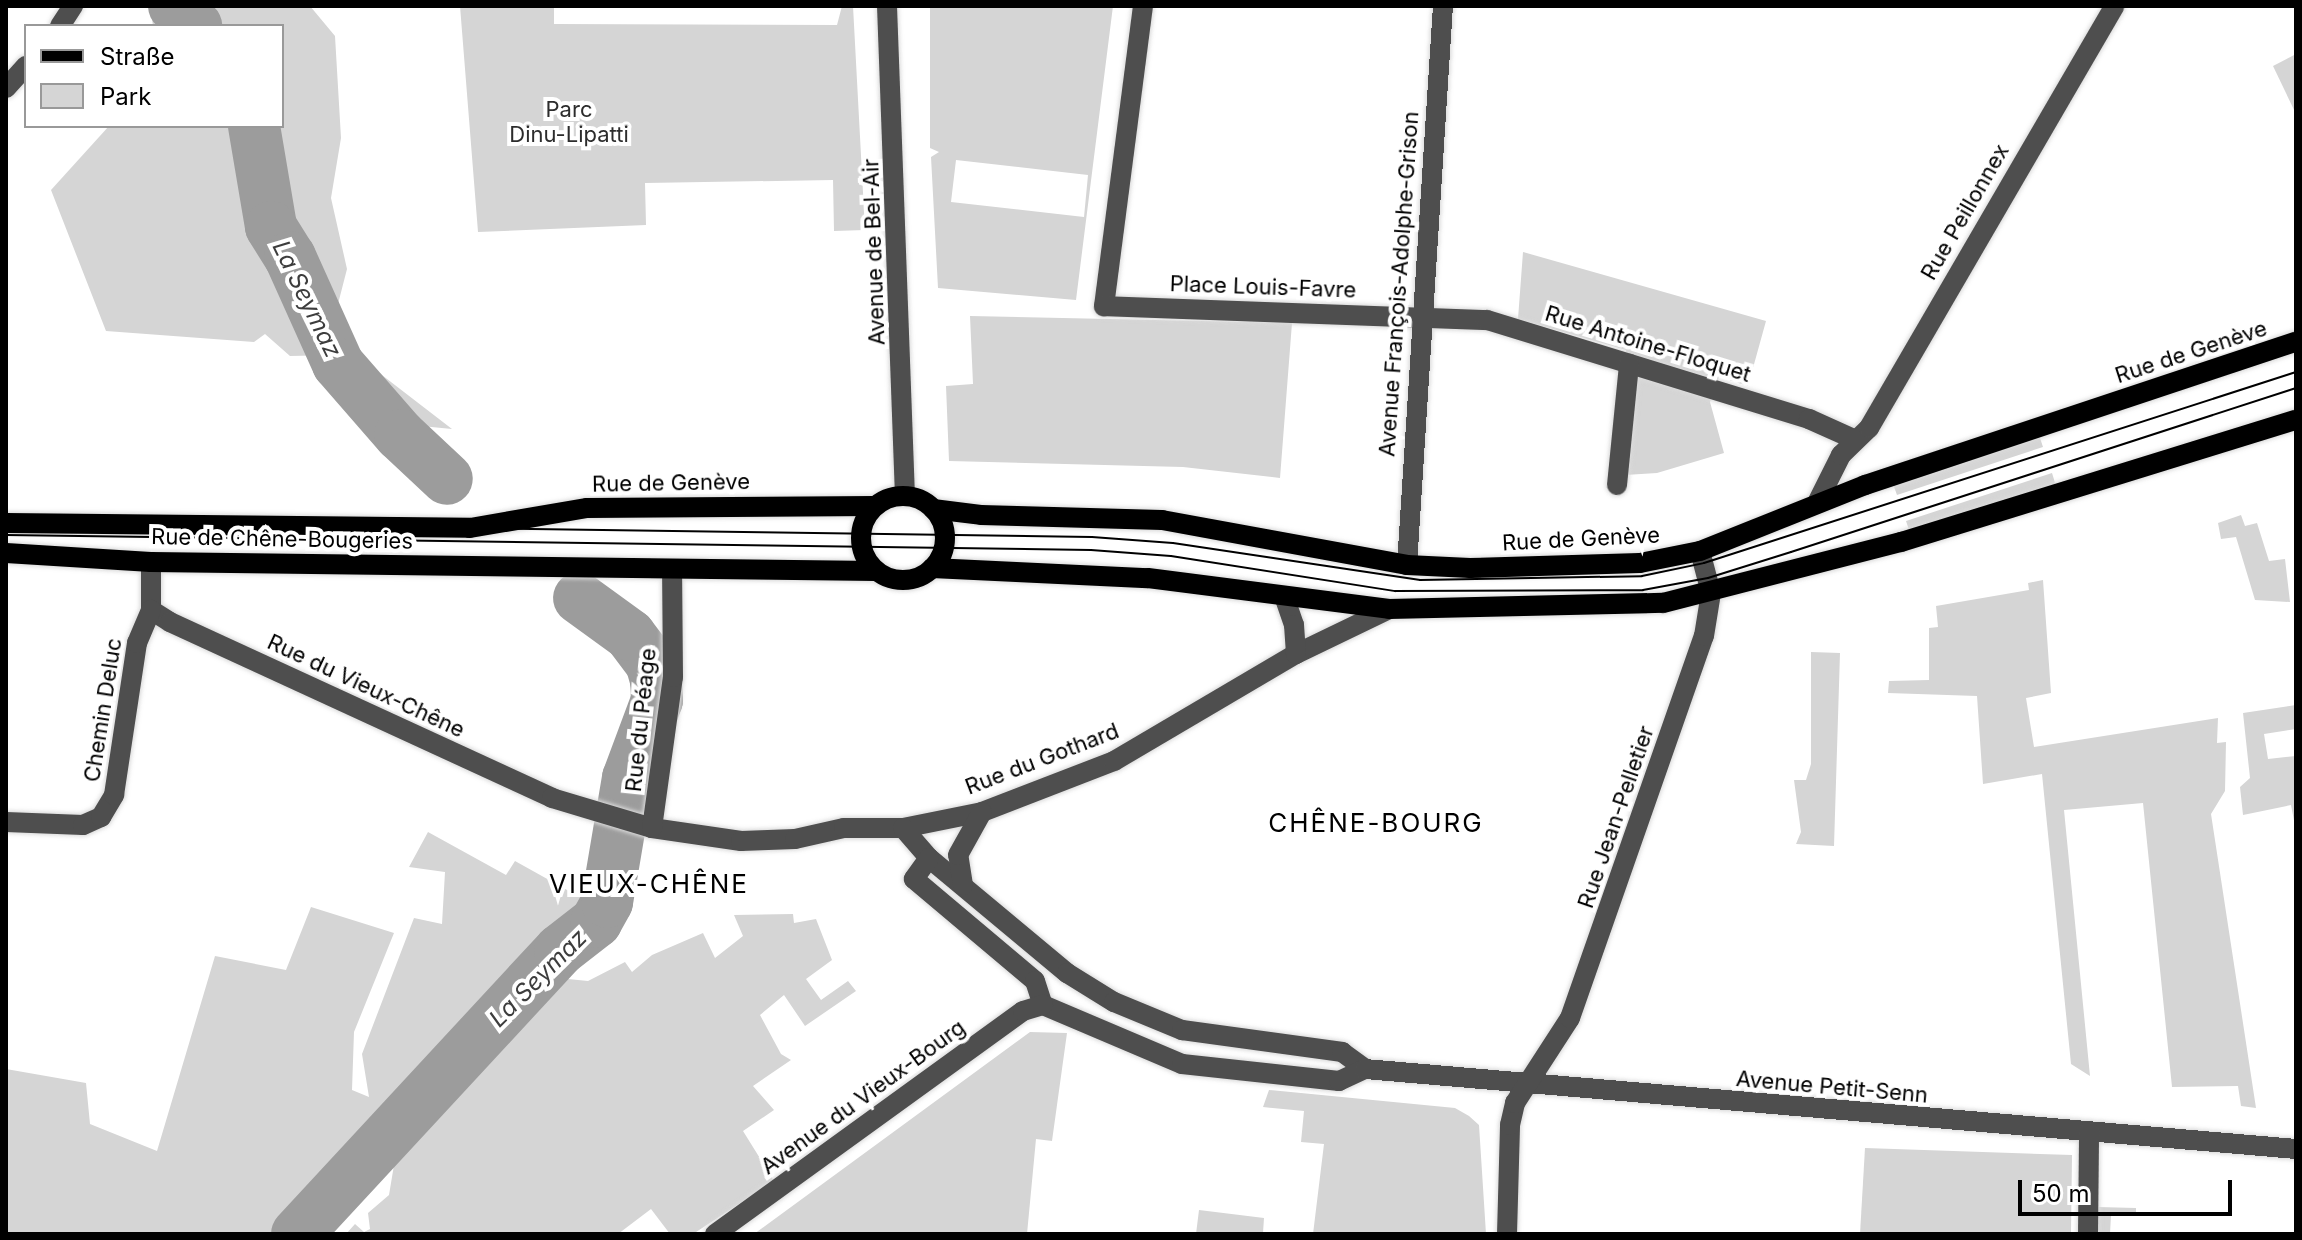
<!DOCTYPE html>
<meta charset="utf-8">
<style>
body{margin:0}
#map{position:relative;width:2302px;height:1240px;overflow:hidden;background:#fff;font-family:Inter,sans-serif}
div>[style]{position:absolute}
.green>*{inset:0;background:#d5d5d5}
.river>*{height:52px;margin:-26px;padding:0 26px;transform-origin:26px;border-radius:26px;background:#9c9c9c}
.roads{filter:drop-shadow(0 0 2px #dbdbdb) drop-shadow(0 0 2px #dbdbdb)}
.minor>*{height:20px;margin:-10px;padding:0 10px;transform-origin:10px;border-radius:10px;background:#4e4e4e}
.major>*{height:20px;margin:-10px;padding:0 10px;transform-origin:10px;border-radius:10px;background:#000}
.major>.ring{margin:-10px;padding:0;box-sizing:content-box;background:none;border:20px solid #000;border-radius:50%}
.tram>*{height:2px;margin:-1px;padding:0 1px;transform-origin:1px;border-radius:1px;background:#000}
span{translate:-50% -50%;white-space:nowrap;text-align:center;line-height:1.15;-webkit-text-stroke:8px #fff;paint-order:stroke}
.park-label{font-size:22px;color:#2c2c2c}
.street-label{font-size:22px;color:#000}
.water-label{font-size:24px;color:#3d3d3d;font-style:italic}
.quarter-label{font-size:26px;color:#000;letter-spacing:2px}
.frame{position:absolute;inset:0;border:8px solid #000;pointer-events:none}
.legend{position:absolute;left:24px;top:24px;width:260px;height:104px;box-sizing:border-box;background:#fff;border:2px solid #999;margin:0;padding:10px 14px;list-style:none;font-size:24px;color:#000}
.legend li{display:flex;align-items:center;gap:16px;height:40px}
.legend b{width:40px;border:2px solid #999}
.scale{position:absolute;left:2018px;top:1180px;width:214px;height:36px;box-sizing:border-box;border:4px solid #000;border-top:0;padding-left:10px;font-size:24px;line-height:28px;white-space:nowrap;color:#000;-webkit-text-stroke:6px #fff;paint-order:stroke}
</style>
<div id="map">
<div class="green">
<i style="clip-path:polygon(150px 6px,310px 6px,335px 36px,341px 138px,331px 198px,347px 269px,338px 304px,365px 362px,452px 429px,411px 425px,337px 355px,290px 356px,265px 334px,254px 342px,106px 331px,51px 190px,109px 126px,282px 126px,282px 26px,153px 26px)"></i>
<i style="clip-path:polygon(460px 6px,554px 6px,554px 24px,837px 25px,842px 6px,853px 6px,865px 230px,834px 231px,833px 180px,645px 183px,646px 225px,478px 232px)"></i>
<i style="clip-path:polygon(evenodd,930px 6px,1113px 6px,1076px 300px,938px 288px,931px 157px,939px 152px,930px 148px,930px 6px,956px 160px,1088px 175px,1084px 217px,951px 202px,956px 160px)"></i>
<i style="clip-path:polygon(2296px 54px,2296px 114px,2273px 66px)"></i>
<i style="clip-path:polygon(1523px 252px,1766px 321px,1748px 386px,1719px 377px,1710px 402px,1724px 453px,1657px 473px,1609px 476px,1626px 350px,1518px 319px)"></i>
<i style="clip-path:polygon(970px 316px,1292px 323px,1280px 478px,1183px 467px,949px 461px,946px 386px,973px 384px)"></i>
<i style="clip-path:polygon(2039px 435px,2043px 447px,1897px 495px,1893px 484px)"></i>
<i style="clip-path:polygon(2052px 473px,2056px 486px,1909px 530px,1906px 521px)"></i>
<i style="clip-path:polygon(2241px 515px,2245px 526px,2257px 523px,2269px 561px,2285px 559px,2290px 602px,2255px 600px,2236px 537px,2221px 539px,2218px 523px)"></i>
<i style="clip-path:polygon(2043px 580px,2051px 693px,2026px 698px,2034px 747px,2218px 718px,2217px 743px,2226px 742px,2225px 791px,2211px 814px,2256px 1108px,2241px 1106px,2238px 1086px,2172px 1087px,2143px 803px,2064px 810px,2090px 1076px,2071px 1064px,2042px 774px,1983px 784px,1977px 696px,1888px 693px,1889px 681px,1929px 680px,1929px 628px,1938px 627px,1936px 606px,2029px 590px,2028px 583px)"></i>
<i style="clip-path:polygon(1811px 652px,1840px 653px,1834px 846px,1796px 844px,1801px 832px,1794px 780px,1806px 780px,1811px 764px)"></i>
<i style="clip-path:polygon(2296px 705px,2296px 729px,2264px 734px,2268px 759px,2296px 756px,2296px 831px,2291px 805px,2243px 815px,2240px 787px,2250px 778px,2243px 713px)"></i>
<i style="clip-path:polygon(428px 832px,506px 875px,515px 861px,585px 900px,564px 932px,301px 1199px,280px 1234px,6px 1234px,6px 1069px,86px 1083px,90px 1124px,157px 1151px,215px 956px,286px 970px,311px 907px,394px 933px,354px 1032px,352px 1090px,369px 1097px,362px 1054px,414px 918px,442px 924px,445px 872px,409px 867px)"></i>
<i style="clip-path:polygon(793px 914px,794px 923px,816px 919px,832px 960px,806px 979px,821px 1000px,848px 981px,856px 991px,805px 1026px,784px 995px,760px 1015px,781px 1054px,791px 1060px,753px 1086px,774px 1110px,743px 1131px,774px 1181px,693px 1234px,670px 1234px,651px 1209px,618px 1234px,346px 1234px,355px 1224px,364px 1232px,370px 1229px,368px 1213px,389px 1195px,395px 1159px,568px 979px,588px 981px,625px 962px,632px 972px,652px 955px,703px 933px,715px 958px,743px 936px,734px 915px)"></i>
<i style="clip-path:polygon(1030px 1032px,1067px 1033px,1052px 1141px,1036px 1139px,1027px 1234px,754px 1234px)"></i>
<i style="clip-path:polygon(1269px 1090px,1455px 1108px,1469px 1116px,1479px 1125px,1486px 1234px,1313px 1234px,1324px 1144px,1301px 1142px,1304px 1111px,1263px 1107px)"></i>
<i style="clip-path:polygon(1865px 1148px,2072px 1155px,2071px 1234px,1860px 1234px)"></i>
<i style="clip-path:polygon(2098px 1207px,2136px 1208px,2136px 1216px,2111px 1215px,2110px 1234px,2097px 1234px)"></i>
<i style="clip-path:polygon(1199px 1210px,1264px 1218px,1263px 1233px,1273px 1234px,1196px 1234px)"></i>
</div>
<div class="river">
<i style="left:174px;top:6px;width:30px;rotate:42deg"></i>
<i style="left:254px;top:126px;width:102px;rotate:80.4deg"></i>
<i style="left:271px;top:227px;width:36px;rotate:58deg"></i>
<i style="left:290px;top:257px;width:117px;rotate:65.8deg"></i>
<i style="left:338px;top:364px;width:94px;rotate:48.9deg"></i>
<i style="left:400px;top:435px;width:64px;rotate:43.1deg"></i>
<i style="left:297px;top:1234px;width:387px;rotate:-47.2deg"></i>
<i style="left:560px;top:950px;width:46px;rotate:-37.9deg"></i>
<i style="left:596px;top:922px;width:23px;rotate:-61deg"></i>
<i style="left:607px;top:902px;width:126px;rotate:-80.4deg"></i>
<i style="left:628px;top:778px;width:83px;rotate:-69.6deg"></i>
<i style="left:657px;top:700px;width:20px;rotate:-93deg"></i>
<i style="left:656px;top:680px;width:18px;rotate:-106deg"></i>
<i style="left:651px;top:663px;width:35px;rotate:-127deg"></i>
<i style="left:630px;top:635px;width:63px;rotate:-144deg"></i>
</div>
<div class="roads">
<div class="minor">
<i style="left:887px;top:6px;width:490px;rotate:87.9deg"></i>
<i style="left:1143px;top:6px;width:303px;rotate:97.4deg"></i>
<i style="left:1104px;top:306px;width:383px;rotate:2.1deg"></i>
<i style="left:1487px;top:320px;width:337px;rotate:17.1deg"></i>
<i style="left:1809px;top:419px;width:51px;rotate:24.1deg"></i>
<i style="left:60px;top:26px;width:24px;rotate:-57deg"></i>
<i style="left:6px;top:88px;width:30px;rotate:-48deg"></i>
<i style="left:1617px;top:485px;width:122px;rotate:-84.3deg"></i>
<i style="left:1817px;top:503px;width:54px;rotate:-63.4deg"></i>
<i style="left:1841px;top:455px;width:39px;rotate:-44deg"></i>
<i style="left:1869px;top:428px;width:488px;rotate:-59.8deg"></i>
<i style="left:151px;top:562px;width:48px;rotate:90deg"></i>
<i style="left:151px;top:610px;width:22px;rotate:32deg"></i>
<i style="left:170px;top:622px;width:421px;rotate:24.7deg"></i>
<i style="left:552px;top:798px;width:104px;rotate:16.7deg"></i>
<i style="left:652px;top:828px;width:90px;rotate:8.3deg"></i>
<i style="left:741px;top:841px;width:54px;rotate:-2.1deg"></i>
<i style="left:795px;top:839px;width:50px;rotate:-12.7deg"></i>
<i style="left:844px;top:828px;width:59px"></i>
<i style="left:903px;top:828px;width:81px;rotate:-11.4deg"></i>
<i style="left:982px;top:812px;width:142px;rotate:-21.1deg"></i>
<i style="left:1114px;top:761px;width:211px;rotate:-30.5deg"></i>
<i style="left:1296px;top:654px;width:103px;rotate:-25.8deg"></i>
<i style="left:1407px;top:565px;width:560px;rotate:-86.32deg"></i>
<i style="left:1284px;top:596px;width:31px;rotate:71deg"></i>
<i style="left:1294px;top:625px;width:29px;rotate:86deg"></i>
<i style="left:6px;top:822px;width:77px;rotate:2.2deg"></i>
<i style="left:83px;top:825px;width:20px;rotate:-24deg"></i>
<i style="left:101px;top:817px;width:26px;rotate:-59deg"></i>
<i style="left:114px;top:795px;width:154px;rotate:-81.4deg"></i>
<i style="left:137px;top:643px;width:36px;rotate:-67deg"></i>
<i style="left:652px;top:828px;width:152px;rotate:-82.1deg"></i>
<i style="left:673px;top:677px;width:108px;rotate:-90.5deg"></i>
<i style="left:903px;top:828px;width:40px;rotate:49deg"></i>
<i style="left:929px;top:858px;width:180px;rotate:39.8deg"></i>
<i style="left:1067px;top:973px;width:55px;rotate:31.7deg"></i>
<i style="left:1114px;top:1002px;width:74px;rotate:22.4deg"></i>
<i style="left:1182px;top:1030px;width:162px;rotate:7.8deg"></i>
<i style="left:1342px;top:1052px;width:29px;rotate:36deg"></i>
<i style="left:929px;top:858px;width:26px;rotate:126deg"></i>
<i style="left:914px;top:879px;width:158px;rotate:40.1deg"></i>
<i style="left:1035px;top:981px;width:25px;rotate:72deg"></i>
<i style="left:1043px;top:1005px;width:151px;rotate:23deg"></i>
<i style="left:1182px;top:1064px;width:158px;rotate:6.2deg"></i>
<i style="left:1339px;top:1081px;width:29px;rotate:-25deg"></i>
<i style="left:1365px;top:1069px;width:934px;rotate:4.91deg"></i>
<i style="left:963px;top:885px;width:30px;rotate:-99deg"></i>
<i style="left:958px;top:855px;width:49px;rotate:-60.8deg"></i>
<i style="left:715px;top:1234px;width:380px;rotate:-35.9deg"></i>
<i style="left:1023px;top:1011px;width:21px;rotate:-17deg"></i>
<i style="left:1507px;top:1234px;width:109px;rotate:-88.4deg"></i>
<i style="left:1510px;top:1125px;width:23px;rotate:-77deg"></i>
<i style="left:1515px;top:1103px;width:101px;rotate:-57.1deg"></i>
<i style="left:1570px;top:1018px;width:405px;rotate:-70.7deg"></i>
<i style="left:1704px;top:636px;width:44px;rotate:-80.8deg"></i>
<i style="left:1711px;top:593px;width:43px;rotate:-104.7deg"></i>
<i style="left:2088px;top:1234px;width:102px;rotate:-89.4deg"></i>
</div>
<div class="major">
<i class="ring" style="left:861px;top:496px;width:64px;height:64px"></i>
<i style="left:933px;top:509px;width:48px;rotate:7.1deg"></i>
<i style="left:981px;top:515px;width:181px;rotate:1.6deg"></i>
<i style="left:1162px;top:520px;width:249px;rotate:10.4deg"></i>
<i style="left:1407px;top:565px;width:63px;rotate:2.7deg"></i>
<i style="left:1470px;top:568px;width:170px;rotate:-1.7deg"></i>
<i style="left:1640px;top:563px;width:61px;rotate:-11.3deg"></i>
<i style="left:1700px;top:551px;width:178px;rotate:-21.8deg"></i>
<i style="left:1865px;top:485px;width:454px;rotate:-18.4deg"></i>
<i style="left:6px;top:523px;width:464px;rotate:0.6deg"></i>
<i style="left:470px;top:528px;width:119px;rotate:-9.7deg"></i>
<i style="left:587px;top:508px;width:288px;rotate:-0.4deg"></i>
<i style="left:6px;top:553px;width:145px;rotate:3.6deg"></i>
<i style="left:151px;top:562px;width:725px;rotate:0.71deg"></i>
<i style="left:932px;top:568px;width:216px;rotate:2.7deg"></i>
<i style="left:1148px;top:578px;width:243px;rotate:7.3deg"></i>
<i style="left:1389px;top:609px;width:274px;rotate:-1.3deg"></i>
<i style="left:1663px;top:603px;width:246px;rotate:-14.4deg"></i>
<i style="left:1901px;top:542px;width:413px;rotate:-17.2deg"></i>
</div>
</div>
<div class="tram">
<i style="left:470px;top:528px;width:622px;rotate:0.83deg"></i>
<i style="left:1092px;top:537px;width:81px;rotate:4.2deg"></i>
<i style="left:1173px;top:543px;width:250px;rotate:8.5deg"></i>
<i style="left:1420px;top:580px;width:222px;rotate:-1deg"></i>
<i style="left:1642px;top:576px;width:63px;rotate:-11.8deg"></i>
<i style="left:1704px;top:563px;width:622px;rotate:-17.88deg"></i>
<i style="left:6px;top:535px;width:1085px;rotate:0.79deg"></i>
<i style="left:1091px;top:550px;width:80px;rotate:4.3deg"></i>
<i style="left:1171px;top:556px;width:227px;rotate:8.9deg"></i>
<i style="left:1395px;top:591px;width:248px;rotate:-0.2deg"></i>
<i style="left:1643px;top:590px;width:66px;rotate:-10.5deg"></i>
<i style="left:1708px;top:578px;width:87px;rotate:-17.4deg"></i>
<i style="left:1791px;top:552px;width:531px;rotate:-17.99deg"></i>
</div>
<div class="park-label">
<span style="left:569px;top:122px">Parc<br>Dinu-Lipatti</span>
</div>
<div class="street-label">
<span style="left:1965px;top:212px;rotate:-60deg">Rue Peillonnex</span>
<span style="left:874px;top:252px;rotate:-92deg">Avenue de Bel-Air</span>
<span style="left:1399px;top:284px;rotate:-86deg">Avenue François-Adolphe-Grison</span>
<span style="left:1263px;top:287px;rotate:2deg">Place Louis-Favre</span>
<span style="left:1648px;top:344px;rotate:17deg">Rue Antoine-Floquet</span>
<span style="left:2191px;top:352px;rotate:-18deg">Rue de Genève</span>
<span style="left:671px;top:483px;rotate:-1deg">Rue de Genève</span>
<span style="left:282px;top:539px;rotate:1deg">Rue de Chêne-Bougeries</span>
<span style="left:1581px;top:539px;rotate:-3deg">Rue de Genève</span>
<span style="left:366px;top:686px;rotate:25deg">Rue du Vieux-Chêne</span>
<span style="left:103px;top:710px;rotate:-81deg">Chemin Deluc</span>
<span style="left:641px;top:720px;rotate:-84deg">Rue du Péage</span>
<span style="left:1042px;top:759px;rotate:-21deg">Rue du Gothard</span>
<span style="left:1616px;top:817px;rotate:-71deg">Rue Jean-Pelletier</span>
<span style="left:1832px;top:1087px;rotate:5deg">Avenue Petit-Senn</span>
<span style="left:863px;top:1097px;rotate:-36deg">Avenue du Vieux-Bourg</span>
</div>
<div class="water-label">
<span style="left:307px;top:299px;rotate:64deg">La Seymaz</span>
<span style="left:538px;top:978px;rotate:-45deg">La Seymaz</span>
</div>
<div class="quarter-label">
<span style="left:1376px;top:823px">CHÊNE-BOURG</span>
<span style="left:649px;top:884px">VIEUX-CHÊNE</span>
</div>
<div class="frame"></div>
<ul class="legend">
<li><b style="height:10px;background:#000"></b>Straße</li>
<li><b style="height:22px;background:#d5d5d5"></b>Park</li>
</ul>
<div class="scale">50 m</div>
</div>
